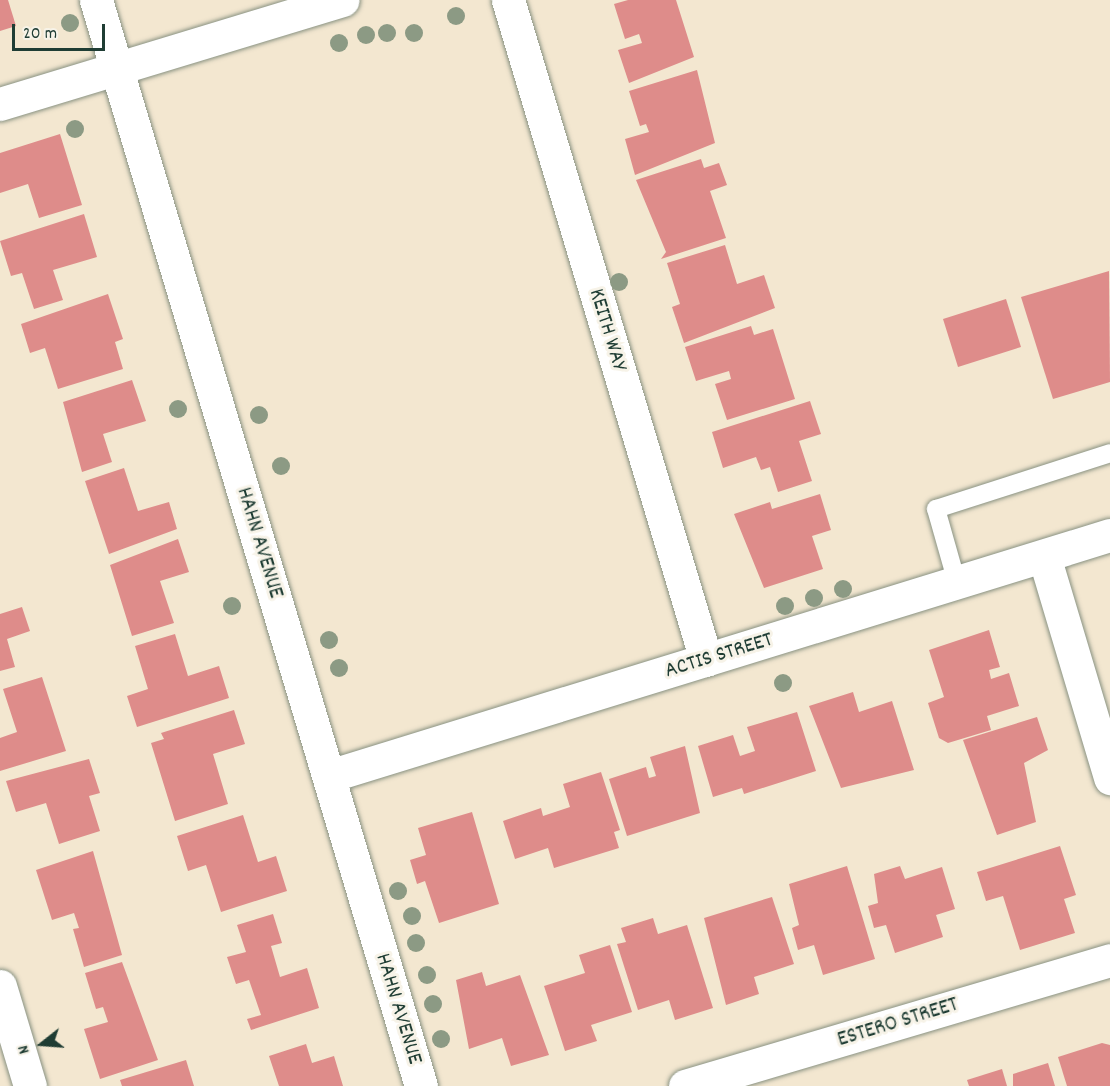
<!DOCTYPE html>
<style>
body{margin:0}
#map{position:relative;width:1110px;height:1086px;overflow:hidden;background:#f3e7d0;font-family:Dekko,sans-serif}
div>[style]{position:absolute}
.building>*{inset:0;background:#de8c8a}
.roads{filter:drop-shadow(0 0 2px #899282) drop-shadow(0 0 2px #899282)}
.lane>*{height:18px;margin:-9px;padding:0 9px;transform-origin:9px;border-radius:9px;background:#fff}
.street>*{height:33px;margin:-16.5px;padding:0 16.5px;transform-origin:16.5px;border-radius:16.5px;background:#fff}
.trees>*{width:18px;height:18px;margin:-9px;border-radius:50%;background:#8c9a84}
span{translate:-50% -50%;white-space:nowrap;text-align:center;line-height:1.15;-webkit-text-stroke:6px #f7f3e8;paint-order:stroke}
.street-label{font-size:22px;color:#1f3d34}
.north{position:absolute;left:12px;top:1014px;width:60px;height:60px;-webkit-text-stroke:4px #f7f3e8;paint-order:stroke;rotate:253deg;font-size:16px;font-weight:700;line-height:24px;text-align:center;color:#1f3d34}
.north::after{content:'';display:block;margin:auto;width:21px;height:27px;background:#1f3d34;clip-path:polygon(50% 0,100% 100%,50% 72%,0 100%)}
.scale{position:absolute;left:12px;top:24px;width:93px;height:27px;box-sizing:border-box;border:3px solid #1f3d34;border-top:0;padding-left:8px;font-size:18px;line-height:21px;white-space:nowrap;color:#1f3d34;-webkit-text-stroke:4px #f7f3e8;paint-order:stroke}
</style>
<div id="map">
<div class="building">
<i style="clip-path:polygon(0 0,8px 0,16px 26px,0 31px)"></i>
<i style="clip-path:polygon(628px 0,676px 0,694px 57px,629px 83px,618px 50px,642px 43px,639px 34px,625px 39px,614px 4px)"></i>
<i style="clip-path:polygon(697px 70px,715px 143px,635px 175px,625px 139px,649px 132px,646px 124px,640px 126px,629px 91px)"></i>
<i style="clip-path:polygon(60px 134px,82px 205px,39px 218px,28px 184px,0 193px,0 153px)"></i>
<i style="clip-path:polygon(701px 159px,704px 168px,719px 163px,727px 185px,710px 191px,726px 238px,661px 259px,666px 252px,636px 180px)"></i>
<i style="clip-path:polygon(84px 214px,97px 257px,53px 270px,63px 300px,34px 309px,22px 273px,11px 276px,0 241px)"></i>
<i style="clip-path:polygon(725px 245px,737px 284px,764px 275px,775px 308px,684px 343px,672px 307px,680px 304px,667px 263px)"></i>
<i style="clip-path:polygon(1109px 271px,1110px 382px,1053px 399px,1021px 297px)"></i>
<i style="clip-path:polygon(108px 294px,123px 339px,115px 342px,123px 369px,58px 389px,45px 348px,30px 353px,21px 324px)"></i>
<i style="clip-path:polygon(1006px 299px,1021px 347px,958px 367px,943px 319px)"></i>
<i style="clip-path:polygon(751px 326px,754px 335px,773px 329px,795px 399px,727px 420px,715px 384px,731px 379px,729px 371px,696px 381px,685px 347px)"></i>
<i style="clip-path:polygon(132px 380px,146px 421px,103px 434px,112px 462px,82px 472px,63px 402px)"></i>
<i style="clip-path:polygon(810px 401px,821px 434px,799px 441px,812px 481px,778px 492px,770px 467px,761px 470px,756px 457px,723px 468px,712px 432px)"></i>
<i style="clip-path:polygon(124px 468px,138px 511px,169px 502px,177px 529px,109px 554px,85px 481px)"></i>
<i style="clip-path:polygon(820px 494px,831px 530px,812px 536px,823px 569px,764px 588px,734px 514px,770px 502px,772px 509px)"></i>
<i style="clip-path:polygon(178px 539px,189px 572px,160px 581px,174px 623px,132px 636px,110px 565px)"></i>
<i style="clip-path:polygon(22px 607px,30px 631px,7px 639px,15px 667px,0 671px,0 614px)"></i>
<i style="clip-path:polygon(989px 630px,1000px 667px,989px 670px,991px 679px,1009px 673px,1019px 706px,987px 716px,991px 730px,948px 743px,939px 738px,928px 703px,944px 697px,929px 650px)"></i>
<i style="clip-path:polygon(175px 634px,188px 676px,219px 666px,229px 698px,137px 727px,127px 696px,148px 689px,135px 646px)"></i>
<i style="clip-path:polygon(42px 677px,66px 751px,0 771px,0 738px,17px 732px,3px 689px)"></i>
<i style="clip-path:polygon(853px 692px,859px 712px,892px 701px,914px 770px,841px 788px,809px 706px)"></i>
<i style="clip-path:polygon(234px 710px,245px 744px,213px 754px,228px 804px,175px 821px,151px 743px,164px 739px,161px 733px)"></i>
<i style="clip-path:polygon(797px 712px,816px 771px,744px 794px,742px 788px,713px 797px,698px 746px,733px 735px,740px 756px,755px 751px,747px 727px)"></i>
<i style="clip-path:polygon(1037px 717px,1048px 750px,1024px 763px,1036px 822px,997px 835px,963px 740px)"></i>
<i style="clip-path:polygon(685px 746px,700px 813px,627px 836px,609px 779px,646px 767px,649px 778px,656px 776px,650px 757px)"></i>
<i style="clip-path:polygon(89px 759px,100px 793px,89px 796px,100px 831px,59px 844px,46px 803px,16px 812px,6px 781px)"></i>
<i style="clip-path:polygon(601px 772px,620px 830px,614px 832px,619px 848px,554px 868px,548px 848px,515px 859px,503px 821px,541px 808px,543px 816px,570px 807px,563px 784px)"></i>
<i style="clip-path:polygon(472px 812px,499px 904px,439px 923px,425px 881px,417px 884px,410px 860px,426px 855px,418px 828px)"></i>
<i style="clip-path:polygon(243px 815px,258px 862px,276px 856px,287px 891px,221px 912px,206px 865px,188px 871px,177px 836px)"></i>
<i style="clip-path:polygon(1060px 846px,1076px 895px,1064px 899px,1075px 933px,1020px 950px,1003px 896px,986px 901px,977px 872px)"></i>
<i style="clip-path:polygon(93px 851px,122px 955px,84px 967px,73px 929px,79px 928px,74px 913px,52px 920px,36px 870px)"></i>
<i style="clip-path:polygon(847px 866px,875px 959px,823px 975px,814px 945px,798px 950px,792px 928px,799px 925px,789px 884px)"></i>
<i style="clip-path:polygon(900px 866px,905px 879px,942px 867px,955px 909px,936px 915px,943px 937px,895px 953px,886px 925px,874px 928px,868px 906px,878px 903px,874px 874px)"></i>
<i style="clip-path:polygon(772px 897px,794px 964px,754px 977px,759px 994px,726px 1005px,704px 918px)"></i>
<i style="clip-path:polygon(273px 914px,282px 943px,271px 946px,280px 977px,307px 968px,319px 1008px,251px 1030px,247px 1019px,261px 1015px,249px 980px,236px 984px,227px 957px,246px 952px,237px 925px)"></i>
<i style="clip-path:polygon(653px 918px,658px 934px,687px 925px,713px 1008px,675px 1020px,669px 1000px,638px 1010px,617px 944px,626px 942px,621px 928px)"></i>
<i style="clip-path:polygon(610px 945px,632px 1012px,591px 1025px,597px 1041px,565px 1051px,544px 986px,585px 973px,579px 955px)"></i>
<i style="clip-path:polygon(122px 962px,158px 1060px,100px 1079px,84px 1029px,108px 1022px,103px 1007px,96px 1009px,85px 973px)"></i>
<i style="clip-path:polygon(482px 972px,486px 986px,520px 975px,549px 1055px,511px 1066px,502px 1038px,469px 1049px,456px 980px)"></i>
<i style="clip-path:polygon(1102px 1043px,1110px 1045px,1110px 1086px,1067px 1086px,1058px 1057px)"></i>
<i style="clip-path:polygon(306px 1044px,312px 1063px,334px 1056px,343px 1086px,279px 1086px,269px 1056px)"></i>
<i style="clip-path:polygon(186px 1060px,194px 1086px,122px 1086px,120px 1080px)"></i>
<i style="clip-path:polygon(1048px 1063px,1055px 1086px,1013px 1086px,1013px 1074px)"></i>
<i style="clip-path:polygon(1002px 1069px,1007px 1086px,969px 1086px,967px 1080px)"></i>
</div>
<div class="roads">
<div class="lane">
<i style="left:957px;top:583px;width:77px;rotate:-105.8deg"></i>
<i style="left:936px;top:509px;width:183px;rotate:-17.8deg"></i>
</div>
<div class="street">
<i style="left:96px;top:0;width:1134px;rotate:73.34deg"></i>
<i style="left:508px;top:0;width:689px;rotate:73.3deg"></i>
<i style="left:0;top:104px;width:358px;rotate:-16.9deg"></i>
<i style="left:1044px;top:556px;width:232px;rotate:73.4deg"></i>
<i style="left:329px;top:776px;width:817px;rotate:-17.15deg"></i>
<i style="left:0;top:986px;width:104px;rotate:73.3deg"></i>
<i style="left:685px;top:1086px;width:443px;rotate:-16.5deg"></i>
</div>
</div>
<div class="trees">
<i style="left:456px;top:16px"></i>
<i style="left:70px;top:23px"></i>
<i style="left:387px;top:33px"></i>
<i style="left:414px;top:33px"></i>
<i style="left:366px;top:35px"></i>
<i style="left:339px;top:43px"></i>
<i style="left:75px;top:129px"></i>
<i style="left:619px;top:282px"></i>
<i style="left:178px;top:409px"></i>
<i style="left:259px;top:415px"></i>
<i style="left:281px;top:466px"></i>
<i style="left:843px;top:589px"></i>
<i style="left:814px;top:598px"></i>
<i style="left:232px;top:606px"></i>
<i style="left:785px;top:606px"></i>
<i style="left:329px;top:640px"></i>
<i style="left:339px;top:668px"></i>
<i style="left:783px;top:683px"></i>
<i style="left:398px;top:891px"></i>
<i style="left:412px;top:916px"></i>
<i style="left:416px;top:943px"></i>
<i style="left:427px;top:975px"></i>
<i style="left:433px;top:1004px"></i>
<i style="left:441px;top:1039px"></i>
</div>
<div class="street-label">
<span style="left:607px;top:330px;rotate:73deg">KEITH WAY</span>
<span style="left:259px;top:543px;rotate:73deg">HAHN AVENUE</span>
<span style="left:719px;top:656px;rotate:-17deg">ACTIS STREET</span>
<span style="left:398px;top:1009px;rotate:73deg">HAHN AVENUE</span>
<span style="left:898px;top:1023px;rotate:-17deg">ESTERO STREET</span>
</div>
<div class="north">N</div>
<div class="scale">20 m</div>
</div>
